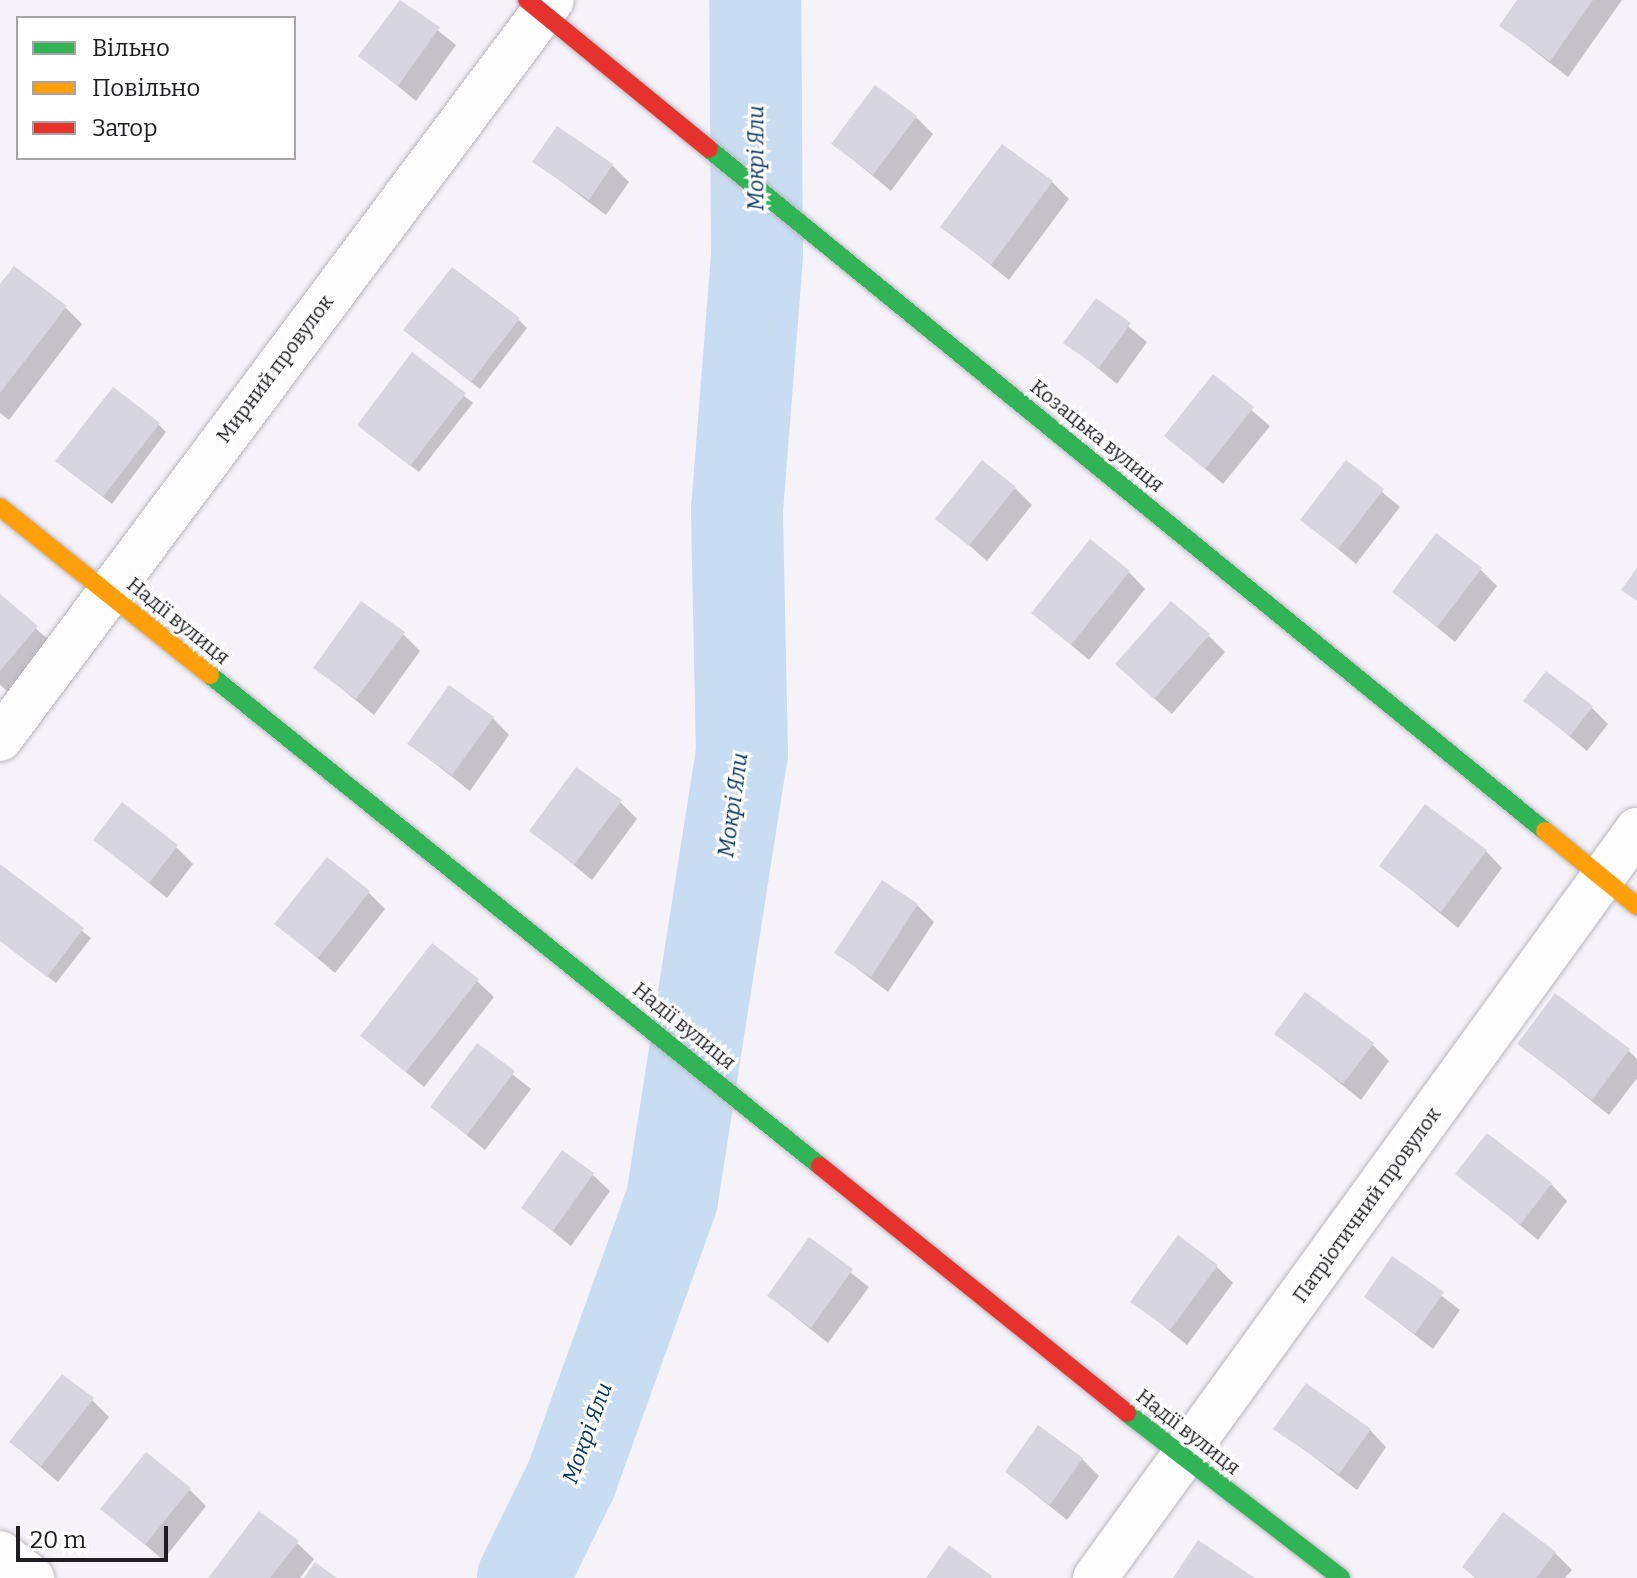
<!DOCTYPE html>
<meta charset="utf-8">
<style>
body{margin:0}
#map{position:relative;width:1637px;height:1578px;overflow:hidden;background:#f6f2fa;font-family:Bitter,serif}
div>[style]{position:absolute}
.shadow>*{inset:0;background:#0003}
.river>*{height:92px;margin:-46px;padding:0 46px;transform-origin:46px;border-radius:46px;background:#c8dcf2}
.building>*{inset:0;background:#d6d5e0}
.roads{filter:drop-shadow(0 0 2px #b8b6bc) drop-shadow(0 0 2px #b8b6bc)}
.street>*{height:44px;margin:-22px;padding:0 22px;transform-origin:22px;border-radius:22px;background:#fefdfe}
.fast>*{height:18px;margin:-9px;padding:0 9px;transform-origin:9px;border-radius:9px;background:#30b455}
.slow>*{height:18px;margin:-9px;padding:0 9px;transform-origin:9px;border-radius:9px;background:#ff9f0a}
.jam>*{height:18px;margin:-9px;padding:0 9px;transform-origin:9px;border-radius:9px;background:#e5322d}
span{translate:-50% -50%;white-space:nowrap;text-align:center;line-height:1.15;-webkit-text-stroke:6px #fff;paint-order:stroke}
.street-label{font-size:20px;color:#1f1d22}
.water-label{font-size:22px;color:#05355a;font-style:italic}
.legend{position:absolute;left:16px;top:16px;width:280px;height:144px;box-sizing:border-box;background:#fff;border:2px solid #a5a5a7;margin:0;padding:10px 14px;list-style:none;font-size:24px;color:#1f1d22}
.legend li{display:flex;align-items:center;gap:16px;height:40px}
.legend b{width:40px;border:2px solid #a5a5a7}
.scale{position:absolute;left:16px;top:1526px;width:152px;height:36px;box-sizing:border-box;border:4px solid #1f1d22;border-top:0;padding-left:10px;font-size:24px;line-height:28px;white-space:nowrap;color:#1f1d22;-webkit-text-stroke:6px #fff;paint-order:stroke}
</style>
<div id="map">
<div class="shadow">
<i style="clip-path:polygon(1520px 0,1622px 0,1568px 77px,1502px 26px)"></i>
<i style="clip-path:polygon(401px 1px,456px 45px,416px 101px,361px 56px)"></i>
<i style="clip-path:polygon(916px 117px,933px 134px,891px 191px,834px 144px)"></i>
<i style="clip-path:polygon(535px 162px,612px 165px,629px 182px,606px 215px)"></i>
<i style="clip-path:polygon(1052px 182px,1069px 199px,1009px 280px,943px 227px)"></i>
<i style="clip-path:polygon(0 288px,65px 307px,82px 324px,9px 420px,0 413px)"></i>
<i style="clip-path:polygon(1096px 300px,1147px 342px,1117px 384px,1066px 342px)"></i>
<i style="clip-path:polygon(519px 320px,527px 328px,480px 389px,414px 338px)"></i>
<i style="clip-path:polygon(412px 355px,473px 403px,419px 472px,368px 433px)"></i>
<i style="clip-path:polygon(1213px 377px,1270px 426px,1223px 484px,1167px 436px)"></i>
<i style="clip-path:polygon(158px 424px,166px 432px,112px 504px,66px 469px)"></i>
<i style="clip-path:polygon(1347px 463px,1400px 507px,1356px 564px,1303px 520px)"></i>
<i style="clip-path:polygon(1015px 488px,1032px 505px,987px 561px,938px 518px)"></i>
<i style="clip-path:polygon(1481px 570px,1497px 586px,1455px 642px,1394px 592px)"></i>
<i style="clip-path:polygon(1129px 572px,1145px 589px,1089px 660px,1033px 613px)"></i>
<i style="clip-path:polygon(0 596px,53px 644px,11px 694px,0 685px)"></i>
<i style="clip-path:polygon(403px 634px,420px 651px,374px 715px,316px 668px)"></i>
<i style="clip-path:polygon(1209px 636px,1225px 652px,1172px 714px,1134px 681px)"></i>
<i style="clip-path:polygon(1526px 700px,1592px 708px,1608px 724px,1587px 751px)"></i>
<i style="clip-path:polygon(493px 718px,509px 735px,470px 791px,410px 744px)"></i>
<i style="clip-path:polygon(620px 802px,637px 819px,592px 880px,531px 830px)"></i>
<i style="clip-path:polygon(96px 840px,176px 847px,193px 864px,167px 898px)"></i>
<i style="clip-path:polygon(1486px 851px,1502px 868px,1458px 928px,1382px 866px)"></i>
<i style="clip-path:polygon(0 866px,91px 938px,56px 983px,0 940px)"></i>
<i style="clip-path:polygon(368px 892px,385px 909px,335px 973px,277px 924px)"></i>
<i style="clip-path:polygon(917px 905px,934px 922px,888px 992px,837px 953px)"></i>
<i style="clip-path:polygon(477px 981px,494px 997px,424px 1087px,362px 1036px)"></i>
<i style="clip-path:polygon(1277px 1033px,1372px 1044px,1389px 1061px,1361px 1100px)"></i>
<i style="clip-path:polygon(1520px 1044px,1628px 1050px,1637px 1059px,1637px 1078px,1609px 1115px)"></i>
<i style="clip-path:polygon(477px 1046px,531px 1089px,485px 1150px,432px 1107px)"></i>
<i style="clip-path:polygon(1458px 1174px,1551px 1184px,1567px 1201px,1538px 1240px)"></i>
<i style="clip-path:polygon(593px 1175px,610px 1191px,571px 1246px,524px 1208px)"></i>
<i style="clip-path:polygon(809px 1240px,869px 1287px,828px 1343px,769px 1296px)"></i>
<i style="clip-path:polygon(1393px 1258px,1460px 1310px,1433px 1349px,1366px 1297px)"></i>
<i style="clip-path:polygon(1216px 1266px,1233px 1283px,1187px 1345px,1133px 1301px)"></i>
<i style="clip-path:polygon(92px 1400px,109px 1417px,58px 1482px,11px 1442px)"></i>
<i style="clip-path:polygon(1276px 1428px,1370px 1430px,1386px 1447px,1357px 1490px)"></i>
<i style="clip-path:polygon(1082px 1459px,1099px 1476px,1067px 1520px,1007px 1472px)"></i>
<i style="clip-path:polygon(190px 1490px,206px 1506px,163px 1560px,103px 1508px)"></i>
<i style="clip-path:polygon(297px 1543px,314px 1559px,300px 1578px,211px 1578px)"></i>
<i style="clip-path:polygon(1555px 1553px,1572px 1570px,1565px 1578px,1475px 1578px,1464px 1567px)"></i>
</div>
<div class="river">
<i style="left:523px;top:1578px;width:109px;rotate:-63.9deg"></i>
<i style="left:571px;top:1480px;width:299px;rotate:-70.2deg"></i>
<i style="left:672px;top:1199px;width:451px;rotate:-81.1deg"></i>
<i style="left:742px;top:753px;width:243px;rotate:-91.2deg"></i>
<i style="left:737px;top:510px;width:256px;rotate:-85.5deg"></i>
<i style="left:757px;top:255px;width:255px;rotate:-90.4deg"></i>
</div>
<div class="building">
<i style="clip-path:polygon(400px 0,440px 27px,398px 86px,358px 56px)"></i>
<i style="clip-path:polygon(1517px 0,1593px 0,1550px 61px,1499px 26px)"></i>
<i style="clip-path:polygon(875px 85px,917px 116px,873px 175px,831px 144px)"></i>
<i style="clip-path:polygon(557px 126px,613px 164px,589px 200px,532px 162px)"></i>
<i style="clip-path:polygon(1002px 144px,1053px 181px,991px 265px,940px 227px)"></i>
<i style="clip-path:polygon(14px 266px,67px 306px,0 393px,0 284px)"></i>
<i style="clip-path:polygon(452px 267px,520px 318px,471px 382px,403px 330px)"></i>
<i style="clip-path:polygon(1096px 298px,1131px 323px,1099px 368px,1063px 343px)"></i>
<i style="clip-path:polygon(412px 352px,466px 393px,410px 466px,357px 425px)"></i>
<i style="clip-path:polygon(1213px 374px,1254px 407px,1205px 469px,1164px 436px)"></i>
<i style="clip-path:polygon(113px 387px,160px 423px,103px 497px,55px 461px)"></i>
<i style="clip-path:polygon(982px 460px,1016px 487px,969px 546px,935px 519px)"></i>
<i style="clip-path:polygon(1346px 460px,1384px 489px,1338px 549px,1300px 520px)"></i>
<i style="clip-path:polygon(1436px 533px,1482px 568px,1437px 627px,1392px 592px)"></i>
<i style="clip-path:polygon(1090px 539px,1130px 571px,1071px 645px,1031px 613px)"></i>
<i style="clip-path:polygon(1637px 568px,1637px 601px,1621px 590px)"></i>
<i style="clip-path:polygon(0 594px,38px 626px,0 671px)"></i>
<i style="clip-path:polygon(361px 601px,405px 632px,356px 699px,313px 668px)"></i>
<i style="clip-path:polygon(1171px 601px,1210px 634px,1154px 699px,1115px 664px)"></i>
<i style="clip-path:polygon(1546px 671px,1593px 706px,1570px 736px,1523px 701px)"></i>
<i style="clip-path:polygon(449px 685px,494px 717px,452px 775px,407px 744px)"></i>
<i style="clip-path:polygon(576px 767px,622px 800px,574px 865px,529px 831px)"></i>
<i style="clip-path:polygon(122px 802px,178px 845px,149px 883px,93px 840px)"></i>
<i style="clip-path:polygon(1425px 804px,1487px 850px,1441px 912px,1379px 866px)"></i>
<i style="clip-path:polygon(327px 857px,370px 891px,318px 958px,274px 924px)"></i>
<i style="clip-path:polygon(0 864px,84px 928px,47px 977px,0 941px)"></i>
<i style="clip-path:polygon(882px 880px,918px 904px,871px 977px,834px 953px)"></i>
<i style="clip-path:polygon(432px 943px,479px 979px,406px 1072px,360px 1036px)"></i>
<i style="clip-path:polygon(1305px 992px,1374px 1043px,1343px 1084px,1274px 1034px)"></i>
<i style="clip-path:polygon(1555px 993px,1630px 1049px,1592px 1100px,1517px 1044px)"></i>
<i style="clip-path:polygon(477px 1043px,515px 1071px,467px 1135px,430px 1107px)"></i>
<i style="clip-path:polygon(1487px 1133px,1552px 1183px,1520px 1225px,1455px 1174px)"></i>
<i style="clip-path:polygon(562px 1150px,594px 1173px,553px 1231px,521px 1208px)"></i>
<i style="clip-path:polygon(1178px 1235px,1218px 1265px,1170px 1330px,1130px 1302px)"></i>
<i style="clip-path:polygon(809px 1237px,853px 1269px,811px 1328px,767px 1296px)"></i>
<i style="clip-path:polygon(1392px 1256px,1444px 1292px,1415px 1334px,1364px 1297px)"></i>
<i style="clip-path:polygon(62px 1374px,94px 1398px,41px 1466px,9px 1442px)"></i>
<i style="clip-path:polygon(1306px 1383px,1371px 1429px,1339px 1474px,1273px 1429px)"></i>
<i style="clip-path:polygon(1038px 1425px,1083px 1458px,1050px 1505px,1005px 1472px)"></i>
<i style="clip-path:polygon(146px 1452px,191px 1488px,145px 1545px,100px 1509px)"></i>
<i style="clip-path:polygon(259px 1511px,299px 1541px,270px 1578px,208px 1578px)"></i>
<i style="clip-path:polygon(1503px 1512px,1556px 1552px,1536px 1578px,1476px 1578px,1462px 1567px)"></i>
<i style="clip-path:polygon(1198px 1540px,1255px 1578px,1173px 1578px)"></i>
<i style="clip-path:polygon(949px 1545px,992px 1576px,991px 1578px,926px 1578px)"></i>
<i style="clip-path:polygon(315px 1562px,337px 1578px,304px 1578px)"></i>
</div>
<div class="roads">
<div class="street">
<i style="left:0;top:739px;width:922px;rotate:-53.24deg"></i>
<i style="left:0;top:1553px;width:41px;rotate:38deg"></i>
<i style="left:1095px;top:1578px;width:924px;rotate:-54.07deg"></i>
</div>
<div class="fast">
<i style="left:709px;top:149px;width:1079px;rotate:39.21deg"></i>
<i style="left:210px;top:675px;width:783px;rotate:38.83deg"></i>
<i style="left:1127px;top:1413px;width:270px;rotate:37.6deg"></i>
</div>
<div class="slow">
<i style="left:0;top:507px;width:269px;rotate:38.7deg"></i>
<i style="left:1545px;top:831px;width:119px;rotate:39.2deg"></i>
</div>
<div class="jam">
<i style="left:527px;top:0;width:235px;rotate:39.3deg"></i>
<i style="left:820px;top:1166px;width:394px;rotate:38.8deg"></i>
</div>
</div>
<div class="street-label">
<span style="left:275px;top:369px;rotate:-53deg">Мирний провулок</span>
<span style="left:1097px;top:436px;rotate:39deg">Козацька вулиця</span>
<span style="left:178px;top:621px;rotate:39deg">Надії вулиця</span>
<span style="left:684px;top:1026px;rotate:39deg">Надії вулиця</span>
<span style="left:1367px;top:1205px;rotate:-54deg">Патріотичний провулок</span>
<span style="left:1188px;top:1432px;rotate:38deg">Надії вулиця</span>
</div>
<div class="water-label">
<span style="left:756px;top:158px;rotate:-90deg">Мокрі Яли</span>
<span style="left:733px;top:805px;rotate:-82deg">Мокрі Яли</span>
<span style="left:587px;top:1433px;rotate:-70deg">Мокрі Яли</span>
</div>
<ul class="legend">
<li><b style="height:10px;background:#30b455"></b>Вільно</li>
<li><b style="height:10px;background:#ff9f0a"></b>Повільно</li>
<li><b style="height:10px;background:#e5322d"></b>Затор</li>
</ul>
<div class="scale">20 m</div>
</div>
